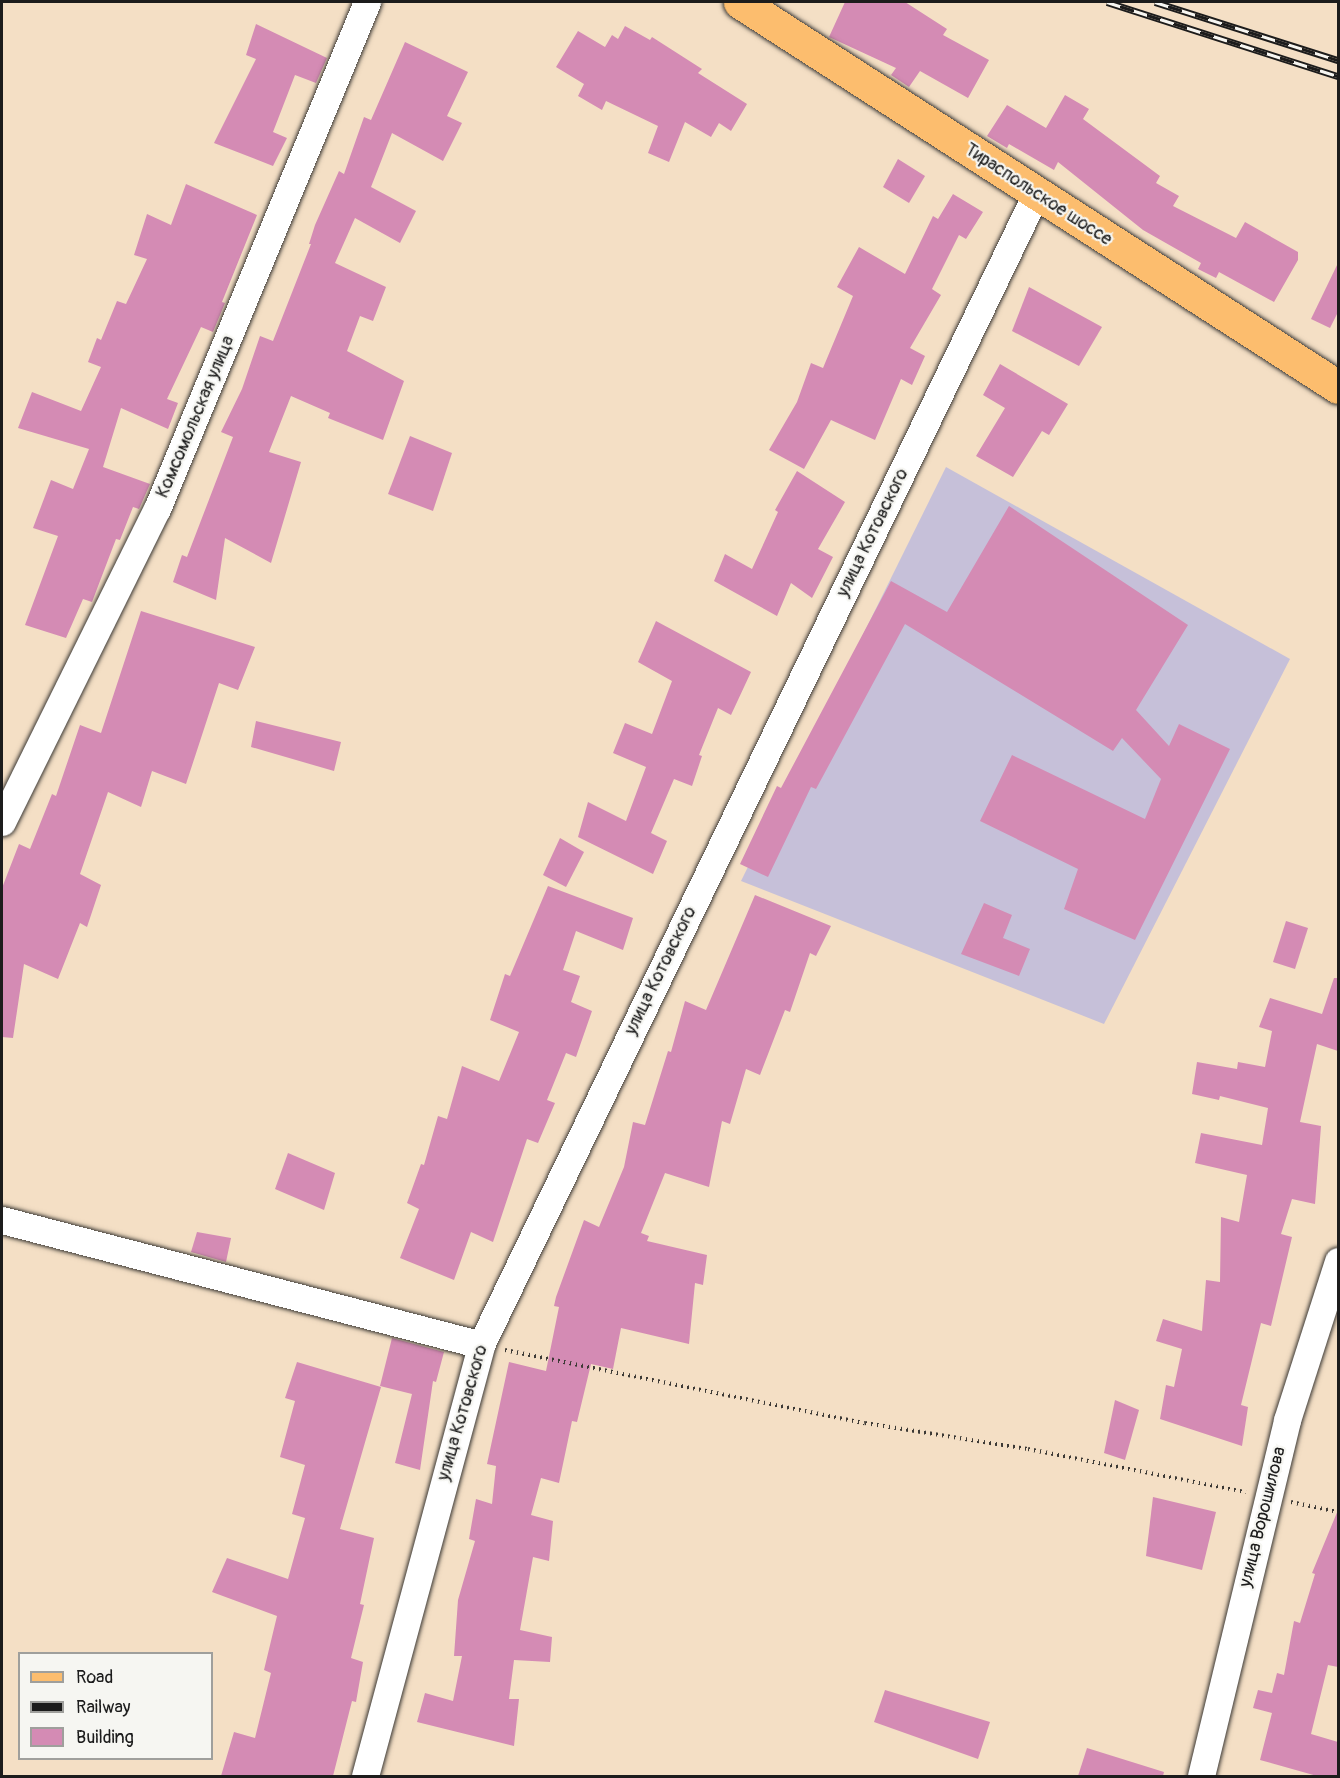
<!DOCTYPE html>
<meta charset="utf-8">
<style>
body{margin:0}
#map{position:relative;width:1340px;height:1778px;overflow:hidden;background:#f4dfc5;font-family:Pangolin,sans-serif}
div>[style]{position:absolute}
.industrial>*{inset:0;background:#c6c0d9}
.building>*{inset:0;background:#d48bb4}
.path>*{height:4px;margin-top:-2px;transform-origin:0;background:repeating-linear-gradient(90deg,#3c3935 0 1.5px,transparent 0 6px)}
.roads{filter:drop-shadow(0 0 2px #3c3935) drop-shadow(0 0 2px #3c3935)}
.minor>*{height:27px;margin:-13.5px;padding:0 13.5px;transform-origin:13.5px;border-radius:13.5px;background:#fff}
.primary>*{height:33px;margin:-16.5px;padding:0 16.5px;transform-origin:16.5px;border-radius:16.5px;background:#fcbd6e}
.rail>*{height:7px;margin-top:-3.5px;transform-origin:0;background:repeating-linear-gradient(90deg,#f6f6f2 0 14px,#1c1c1c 0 28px);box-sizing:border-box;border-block:2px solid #1c1c1c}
span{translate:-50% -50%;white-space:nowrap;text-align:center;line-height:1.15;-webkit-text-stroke:4.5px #f6f6f2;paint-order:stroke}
.street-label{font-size:18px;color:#1c1c1c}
.frame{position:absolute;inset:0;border:3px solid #1c1c1c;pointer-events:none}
.legend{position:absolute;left:18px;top:1652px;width:195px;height:108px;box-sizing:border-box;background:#f6f6f2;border:2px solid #9f9f9c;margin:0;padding:8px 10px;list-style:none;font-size:18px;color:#1c1c1c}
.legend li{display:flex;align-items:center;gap:12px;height:30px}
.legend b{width:30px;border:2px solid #9f9f9c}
</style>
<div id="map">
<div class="industrial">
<i style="clip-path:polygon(946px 467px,1290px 659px,1104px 1024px,741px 881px)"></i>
</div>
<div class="building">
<i style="clip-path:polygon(845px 2px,905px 2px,947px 29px,943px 35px,989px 60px,968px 98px,920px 71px,909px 87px,891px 75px,896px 68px,829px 37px)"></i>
<i style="clip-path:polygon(256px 24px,327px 58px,316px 83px,295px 75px,273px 132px,287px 138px,273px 166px,214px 143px,256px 59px,246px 55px)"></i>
<i style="clip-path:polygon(625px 26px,650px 40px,652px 37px,702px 69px,698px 73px,747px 104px,731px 131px,719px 123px,711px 137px,685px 122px,669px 162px,648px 153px,658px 126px,606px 101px,602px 110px,578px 96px,584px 84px,556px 67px,578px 31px,605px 47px,612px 35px,618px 39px)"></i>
<i style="clip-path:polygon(405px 42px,468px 72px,447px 116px,462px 123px,443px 161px,392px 133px,371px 187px,416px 211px,400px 243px,355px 218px,335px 263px,386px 287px,373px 321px,360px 316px,347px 351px,404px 381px,383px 440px,328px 418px,330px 413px,291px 396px,269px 452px,301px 462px,271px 563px,225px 538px,216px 600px,173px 582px,182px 555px,187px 557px,233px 437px,221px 432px,242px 389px,260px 336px,273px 341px,311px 244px,309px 244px,315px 225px,339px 171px,344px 174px,364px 117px,371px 120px)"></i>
<i style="clip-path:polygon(1065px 95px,1089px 109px,1083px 119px,1160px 176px,1156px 183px,1179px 196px,1173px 206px,1236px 238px,1245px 222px,1298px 252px,1298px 260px,1274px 302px,1219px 272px,1216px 278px,1198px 269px,1201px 263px,1143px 230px,1058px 162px,1054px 170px,1009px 144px,1007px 148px,987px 136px,1007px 105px,1046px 128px)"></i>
<i style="clip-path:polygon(898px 159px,925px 176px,909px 203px,883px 187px)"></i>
<i style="clip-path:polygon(186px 184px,257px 215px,222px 302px,225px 303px,213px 332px,201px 327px,167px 399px,178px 403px,168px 429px,121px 408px,103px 467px,150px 484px,139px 509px,133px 507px,120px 540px,116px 539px,92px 602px,83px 599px,66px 638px,25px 625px,58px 536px,33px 528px,51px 480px,73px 489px,89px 449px,18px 428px,32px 392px,81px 411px,101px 367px,88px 362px,97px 338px,101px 340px,117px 301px,126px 304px,147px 259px,134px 255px,147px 214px,171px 225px)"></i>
<i style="clip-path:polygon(953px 194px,983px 212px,966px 239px,959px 235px,932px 289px,941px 295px,910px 348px,925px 356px,912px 385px,901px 379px,875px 440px,831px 420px,804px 469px,769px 450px,797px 402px,811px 363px,823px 368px,853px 296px,837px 287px,859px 247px,905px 274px,933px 216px,938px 219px)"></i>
<i style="clip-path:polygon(1338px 263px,1338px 312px,1330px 328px,1311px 319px)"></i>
<i style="clip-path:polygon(1029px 287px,1102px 327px,1079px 366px,1012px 331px)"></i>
<i style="clip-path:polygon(1000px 364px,1068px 404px,1049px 435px,1042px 431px,1013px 477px,976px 456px,1005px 408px,983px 395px)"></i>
<i style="clip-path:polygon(410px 436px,452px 453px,433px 511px,388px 494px)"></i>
<i style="clip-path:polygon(797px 471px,845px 502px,818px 549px,833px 557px,812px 598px,791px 583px,777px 616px,714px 581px,725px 554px,752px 569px,778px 512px,775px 510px)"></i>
<i style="clip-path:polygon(1009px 506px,1188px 625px,1136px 710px,1169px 746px,1179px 724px,1230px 749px,1135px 940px,1064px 909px,1078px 869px,980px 821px,1012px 755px,1145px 819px,1161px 779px,1122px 738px,1113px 751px,905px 624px,816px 789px,811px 787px,768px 877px,740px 864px,777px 786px,781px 788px,891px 581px,947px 612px)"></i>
<i style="clip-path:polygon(141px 611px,255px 647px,238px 690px,219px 683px,186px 784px,152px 771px,141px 807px,108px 792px,80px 874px,101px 885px,87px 927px,80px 923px,58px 979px,24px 964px,13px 1038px,2px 1037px,2px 888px,19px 844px,30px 849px,52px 794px,56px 796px,80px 725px,101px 733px)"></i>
<i style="clip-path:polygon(656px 621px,751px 672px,731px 715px,718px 708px,699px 755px,702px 756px,692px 786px,674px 779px,651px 833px,667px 841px,653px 874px,578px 837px,588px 802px,626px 821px,646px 767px,613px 753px,625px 723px,652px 734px,672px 681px,638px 662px)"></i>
<i style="clip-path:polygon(256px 721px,341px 742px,334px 771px,251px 747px)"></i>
<i style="clip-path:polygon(560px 838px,584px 852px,566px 887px,543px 875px)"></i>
<i style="clip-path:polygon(548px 886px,633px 918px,623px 950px,576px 931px,563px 970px,580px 976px,571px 1002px,592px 1011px,576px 1057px,566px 1053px,547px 1100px,555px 1103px,538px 1143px,527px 1139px,493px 1242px,471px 1232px,454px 1280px,400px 1258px,419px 1209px,407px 1203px,421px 1164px,424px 1165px,438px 1116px,447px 1119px,462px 1066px,499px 1081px,519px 1032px,490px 1020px,505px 974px,510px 976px)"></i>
<i style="clip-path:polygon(755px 895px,831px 926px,816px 956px,810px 953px,790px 1012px,785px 1010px,760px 1075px,746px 1069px,730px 1124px,722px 1121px,709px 1187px,665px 1173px,641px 1233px,649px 1236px,647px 1241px,707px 1255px,703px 1285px,695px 1283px,689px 1344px,621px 1328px,613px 1369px,591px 1364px,577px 1422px,572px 1421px,559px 1483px,541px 1478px,531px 1515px,553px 1521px,549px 1561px,533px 1557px,520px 1630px,552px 1637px,550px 1662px,514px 1660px,509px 1699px,519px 1699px,514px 1746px,417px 1722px,425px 1693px,453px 1701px,462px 1656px,454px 1656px,458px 1600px,475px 1541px,469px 1539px,476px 1499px,492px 1504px,496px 1466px,487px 1464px,509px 1362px,546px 1371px,559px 1307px,554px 1306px,556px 1297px,584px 1220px,599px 1227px,624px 1167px,633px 1122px,645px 1125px,668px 1051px,671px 1052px,685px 1001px,706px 1010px)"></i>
<i style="clip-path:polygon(984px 903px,1012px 915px,1003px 938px,1030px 949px,1019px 976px,961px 954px)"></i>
<i style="clip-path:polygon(1286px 921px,1308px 928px,1295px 969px,1273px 962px)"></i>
<i style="clip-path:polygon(1334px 978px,1338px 978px,1338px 1051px,1317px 1044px,1300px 1122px,1321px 1126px,1315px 1204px,1292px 1199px,1281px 1234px,1292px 1237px,1271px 1326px,1261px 1323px,1241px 1405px,1248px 1407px,1242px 1446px,1160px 1419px,1166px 1385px,1174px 1387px,1182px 1349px,1156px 1341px,1163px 1319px,1202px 1331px,1206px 1280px,1220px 1282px,1221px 1217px,1239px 1222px,1247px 1175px,1195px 1163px,1201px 1133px,1262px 1145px,1268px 1108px,1220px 1096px,1219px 1100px,1192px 1094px,1197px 1062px,1237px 1069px,1238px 1062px,1265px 1067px,1272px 1031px,1259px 1027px,1270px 998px,1322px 1014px)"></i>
<i style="clip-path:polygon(288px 1153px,335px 1173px,324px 1210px,275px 1189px)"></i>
<i style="clip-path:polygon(197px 1232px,231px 1238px,226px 1262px,191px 1252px)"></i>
<i style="clip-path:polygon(392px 1338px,444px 1352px,436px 1382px,433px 1381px,420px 1470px,395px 1463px,412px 1394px,380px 1386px)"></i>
<i style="clip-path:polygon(297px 1362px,381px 1387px,340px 1529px,374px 1538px,360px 1604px,364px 1605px,351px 1658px,363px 1662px,356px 1702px,352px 1701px,333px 1776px,221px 1776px,234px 1732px,255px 1738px,271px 1673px,264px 1670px,277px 1616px,212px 1592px,227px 1558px,288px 1579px,305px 1518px,292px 1514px,305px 1465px,280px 1457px,295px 1401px,285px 1398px)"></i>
<i style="clip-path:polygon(1115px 1400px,1139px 1410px,1125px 1460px,1104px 1453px)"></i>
<i style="clip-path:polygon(1153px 1497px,1216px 1512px,1202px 1570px,1146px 1556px)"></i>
<i style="clip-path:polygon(1338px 1510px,1338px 1667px,1328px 1665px,1311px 1734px,1338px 1742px,1338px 1776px,1317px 1776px,1260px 1760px,1272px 1713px,1253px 1708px,1258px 1690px,1272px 1693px,1277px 1673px,1284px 1675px,1294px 1621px,1300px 1623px,1315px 1574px,1312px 1573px)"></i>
<i style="clip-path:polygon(885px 1690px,990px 1722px,978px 1759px,874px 1722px)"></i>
<i style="clip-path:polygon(1087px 1748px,1164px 1772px,1163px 1776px,1078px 1776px)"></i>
</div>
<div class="path">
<i style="left:505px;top:1350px;width:367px;rotate:11.5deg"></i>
<i style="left:865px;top:1423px;width:165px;rotate:9.1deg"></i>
<i style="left:1028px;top:1449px;width:222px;rotate:11.2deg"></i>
<i style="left:1291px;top:1502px;width:48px;rotate:12deg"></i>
</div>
<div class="roads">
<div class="minor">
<i style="left:2px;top:822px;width:349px;rotate:-63.7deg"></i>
<i style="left:157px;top:509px;width:549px;rotate:-67.5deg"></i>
<i style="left:2px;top:1220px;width:495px;rotate:14.6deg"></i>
<i style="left:365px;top:1776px;width:446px;rotate:-74.9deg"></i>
<i style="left:481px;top:1345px;width:1278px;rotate:-64.26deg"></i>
<i style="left:1201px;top:1776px;width:366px;rotate:-76.4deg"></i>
<i style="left:1287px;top:1420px;width:167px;rotate:-72.2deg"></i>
</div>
<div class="primary">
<i style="left:740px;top:2px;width:711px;rotate:32.77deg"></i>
</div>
</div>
<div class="rail">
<i style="left:1107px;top:2px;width:243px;rotate:17.8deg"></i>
<i style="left:1155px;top:2px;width:192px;rotate:17.6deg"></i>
</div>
<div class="street-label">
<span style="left:1038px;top:195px;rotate:33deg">Тираспольское шоссе</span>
<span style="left:196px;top:417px;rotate:-67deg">Комсомольская улица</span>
<span style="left:873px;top:533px;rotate:-64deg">улица Котовского</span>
<span style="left:661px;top:971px;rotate:-64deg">улица Котовского</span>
<span style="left:463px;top:1413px;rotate:-74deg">улица Котовского</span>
<span style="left:1263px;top:1517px;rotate:-76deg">улица Ворошилова</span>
</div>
<div class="frame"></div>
<ul class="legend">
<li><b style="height:8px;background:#fcbd6e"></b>Road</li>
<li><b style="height:8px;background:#1c1c1c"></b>Railway</li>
<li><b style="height:16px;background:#d48bb4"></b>Building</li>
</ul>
</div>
